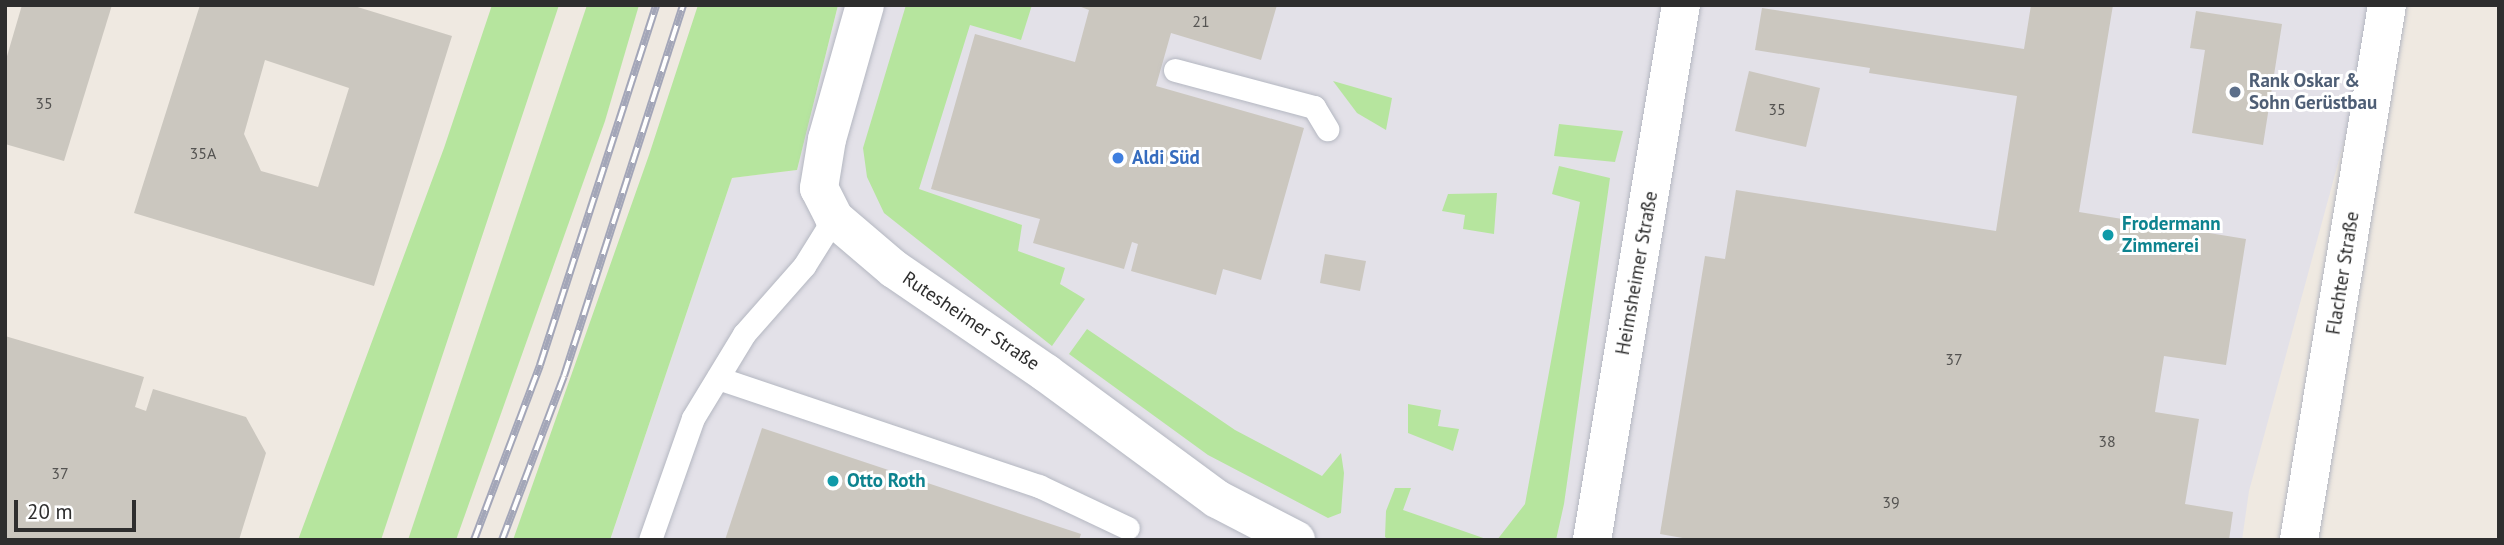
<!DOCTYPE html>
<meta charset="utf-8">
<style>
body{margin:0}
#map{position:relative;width:2504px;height:545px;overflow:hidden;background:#efe9e1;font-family:"PT Sans",sans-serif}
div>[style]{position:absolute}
.industrial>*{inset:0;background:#e3e1e8}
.green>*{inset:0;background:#b6e59e}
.building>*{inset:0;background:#cbc7bf}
.roads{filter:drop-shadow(0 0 2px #b4b7c1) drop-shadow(0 0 2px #b4b7c1)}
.lane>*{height:23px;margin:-11.5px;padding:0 11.5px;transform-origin:11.5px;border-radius:11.5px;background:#fff}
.street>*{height:38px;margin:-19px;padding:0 19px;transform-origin:19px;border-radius:19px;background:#fff}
.secondary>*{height:38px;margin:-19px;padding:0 19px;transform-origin:19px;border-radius:19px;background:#fff}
.rail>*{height:8px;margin-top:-4px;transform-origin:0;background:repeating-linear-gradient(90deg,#fff 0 16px,#a3a6b8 0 32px);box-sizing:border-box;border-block:2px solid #a3a6b8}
.dots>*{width:19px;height:19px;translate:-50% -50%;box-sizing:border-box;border:4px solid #fff;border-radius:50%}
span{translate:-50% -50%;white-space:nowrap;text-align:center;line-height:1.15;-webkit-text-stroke:6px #fff;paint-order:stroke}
.number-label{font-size:16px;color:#555452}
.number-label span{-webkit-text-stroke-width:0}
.service-label{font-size:19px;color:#4e5e75;font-weight:700}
.left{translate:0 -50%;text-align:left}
.shop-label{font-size:19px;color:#366cbe;font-weight:700}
.culture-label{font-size:19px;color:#0d838f;font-weight:700}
.street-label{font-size:19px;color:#2e2e2e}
.frame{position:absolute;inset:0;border:7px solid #2e2e2e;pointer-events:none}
.scale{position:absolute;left:14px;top:500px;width:122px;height:32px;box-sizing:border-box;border:4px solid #2e2e2e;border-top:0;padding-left:9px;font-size:21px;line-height:24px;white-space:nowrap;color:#2e2e2e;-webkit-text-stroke:5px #fff;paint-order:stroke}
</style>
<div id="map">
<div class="industrial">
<i style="clip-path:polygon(838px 5px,2381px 5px,2249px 491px,2242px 540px,610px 540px,732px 178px,797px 170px)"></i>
</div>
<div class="green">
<i style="clip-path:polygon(492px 5px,559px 5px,381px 540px,298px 540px,444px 148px)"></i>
<i style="clip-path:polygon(587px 5px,639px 5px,605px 121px,456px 540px,408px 540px)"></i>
<i style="clip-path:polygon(698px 5px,838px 5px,797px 170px,732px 178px,610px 540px,513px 540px,649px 155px)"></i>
<i style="clip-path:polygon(906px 5px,1032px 5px,1021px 40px,970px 25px,919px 189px,1022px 225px,1018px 251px,1065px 268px,1060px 284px,1085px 299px,1052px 346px,884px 213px,867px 177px,863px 148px)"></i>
<i style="clip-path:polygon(1333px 81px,1392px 98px,1386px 130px,1357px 113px)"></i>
<i style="clip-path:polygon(1559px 124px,1623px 131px,1615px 162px,1554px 156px)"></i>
<i style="clip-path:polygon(1559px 166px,1610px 178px,1564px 504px,1556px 540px,1497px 540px,1525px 504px,1580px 202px,1552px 194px)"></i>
<i style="clip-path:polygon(1497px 193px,1494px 234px,1463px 229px,1465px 215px,1442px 211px,1448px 194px)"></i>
<i style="clip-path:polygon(1087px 329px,1235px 430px,1322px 476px,1341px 453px,1344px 473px,1341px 513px,1328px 518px,1208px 455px,1069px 354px)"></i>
<i style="clip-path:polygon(1408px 404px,1441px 410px,1438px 426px,1459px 429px,1453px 451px,1408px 433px)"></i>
<i style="clip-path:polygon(1395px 488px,1411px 488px,1403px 510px,1489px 540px,1389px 540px,1385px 537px,1386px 511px)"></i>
</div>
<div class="building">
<i style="clip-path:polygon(22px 5px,112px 5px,64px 161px,5px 144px,5px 63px)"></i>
<i style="clip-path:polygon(evenodd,200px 5px,351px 5px,452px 36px,374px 286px,134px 213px,200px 5px,265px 60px,349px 88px,318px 187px,261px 171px,244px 134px,265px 60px)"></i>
<i style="clip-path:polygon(1076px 5px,1277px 5px,1261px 60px,1171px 33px,1156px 86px,1304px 128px,1261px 280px,1223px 269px,1216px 295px,1131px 271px,1138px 244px,1132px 242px,1124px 269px,1033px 243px,1040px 219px,931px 189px,975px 34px,1075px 62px,1089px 10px)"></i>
<i style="clip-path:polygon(2031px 5px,2113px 5px,2079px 212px,2246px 239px,2226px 365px,2164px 356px,2155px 412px,2199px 419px,2185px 504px,2233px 512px,2229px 540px,1694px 540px,1660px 534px,1705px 256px,1725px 259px,1736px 190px,1996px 231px,2017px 96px,1869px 73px,1870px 68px,1755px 50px,1762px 8px,2024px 49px)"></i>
<i style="clip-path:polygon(2196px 11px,2282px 24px,2263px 145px,2192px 133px,2205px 50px,2190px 48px)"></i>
<i style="clip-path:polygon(1749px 71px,1820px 88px,1806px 147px,1735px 131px)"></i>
<i style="clip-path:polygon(1325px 254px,1366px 261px,1360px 291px,1320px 283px)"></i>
<i style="clip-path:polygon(5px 336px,144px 377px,135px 407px,146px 411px,153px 389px,246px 417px,266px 453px,239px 540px,5px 540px)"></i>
<i style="clip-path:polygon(762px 428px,1081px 534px,1079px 540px,725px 540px)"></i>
</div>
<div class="roads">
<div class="lane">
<i style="left:1175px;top:70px;width:144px;rotate:14.9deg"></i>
<i style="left:1314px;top:107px;width:26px;rotate:59deg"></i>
<i style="left:718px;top:378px;width:339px;rotate:18.6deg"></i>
<i style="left:1039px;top:486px;width:98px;rotate:25.3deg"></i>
<i style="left:650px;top:540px;width:129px;rotate:-70.6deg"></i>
<i style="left:693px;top:418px;width:98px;rotate:-58.7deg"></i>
<i style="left:744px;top:334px;width:91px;rotate:-48.6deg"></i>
<i style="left:804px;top:266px;width:57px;rotate:-58deg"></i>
</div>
<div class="street">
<i style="left:865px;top:5px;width:139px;rotate:105.8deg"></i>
<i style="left:827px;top:139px;width:50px;rotate:99.3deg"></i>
<i style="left:819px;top:188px;width:34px;rotate:63deg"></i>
<i style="left:834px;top:218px;width:79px;rotate:40.4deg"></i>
<i style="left:894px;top:269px;width:184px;rotate:34.4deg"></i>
<i style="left:1046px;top:373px;width:212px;rotate:36.4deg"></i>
<i style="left:1217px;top:499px;width:89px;rotate:27.4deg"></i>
<i style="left:1592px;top:540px;width:542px;rotate:-80.56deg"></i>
</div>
<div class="secondary">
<i style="left:2299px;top:540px;width:542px;rotate:-80.66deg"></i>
</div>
</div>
<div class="rail">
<i style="left:474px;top:540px;width:187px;rotate:-69.3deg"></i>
<i style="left:540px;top:365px;width:378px;rotate:-72.1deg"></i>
<i style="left:502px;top:540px;width:175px;rotate:-69.3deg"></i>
<i style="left:564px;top:376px;width:390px;rotate:-72.2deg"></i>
</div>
<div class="dots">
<i style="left:2235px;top:92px;background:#5c6f8a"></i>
<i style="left:1118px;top:158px;background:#3f7fe0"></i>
<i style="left:2108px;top:235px;background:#0f9aa8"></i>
<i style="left:833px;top:481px;background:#0f9aa8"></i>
</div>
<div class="number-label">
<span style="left:1201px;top:21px">21</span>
<span style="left:44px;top:103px">35</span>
<span style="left:1777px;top:109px">35</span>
<span style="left:203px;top:153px">35A</span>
<span style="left:1954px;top:359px">37</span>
<span style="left:2107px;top:441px">38</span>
<span style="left:60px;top:473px">37</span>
<span style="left:1891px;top:502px">39</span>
</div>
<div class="service-label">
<span class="left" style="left:2249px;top:92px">Rank Oskar &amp;<br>Sohn Gerüstbau</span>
</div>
<div class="shop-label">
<span class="left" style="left:1132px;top:158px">Aldi Süd</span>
</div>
<div class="culture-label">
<span class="left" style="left:2122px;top:235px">Frodermann<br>Zimmerei</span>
<span class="left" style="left:847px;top:481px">Otto Roth</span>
</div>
<div class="street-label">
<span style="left:1637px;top:273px;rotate:-80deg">Heimsheimer Straße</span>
<span style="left:2343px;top:273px;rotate:-81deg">Flachter Straße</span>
<span style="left:971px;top:321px;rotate:34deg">Rutesheimer Straße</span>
</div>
<div class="frame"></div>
<div class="scale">20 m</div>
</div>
